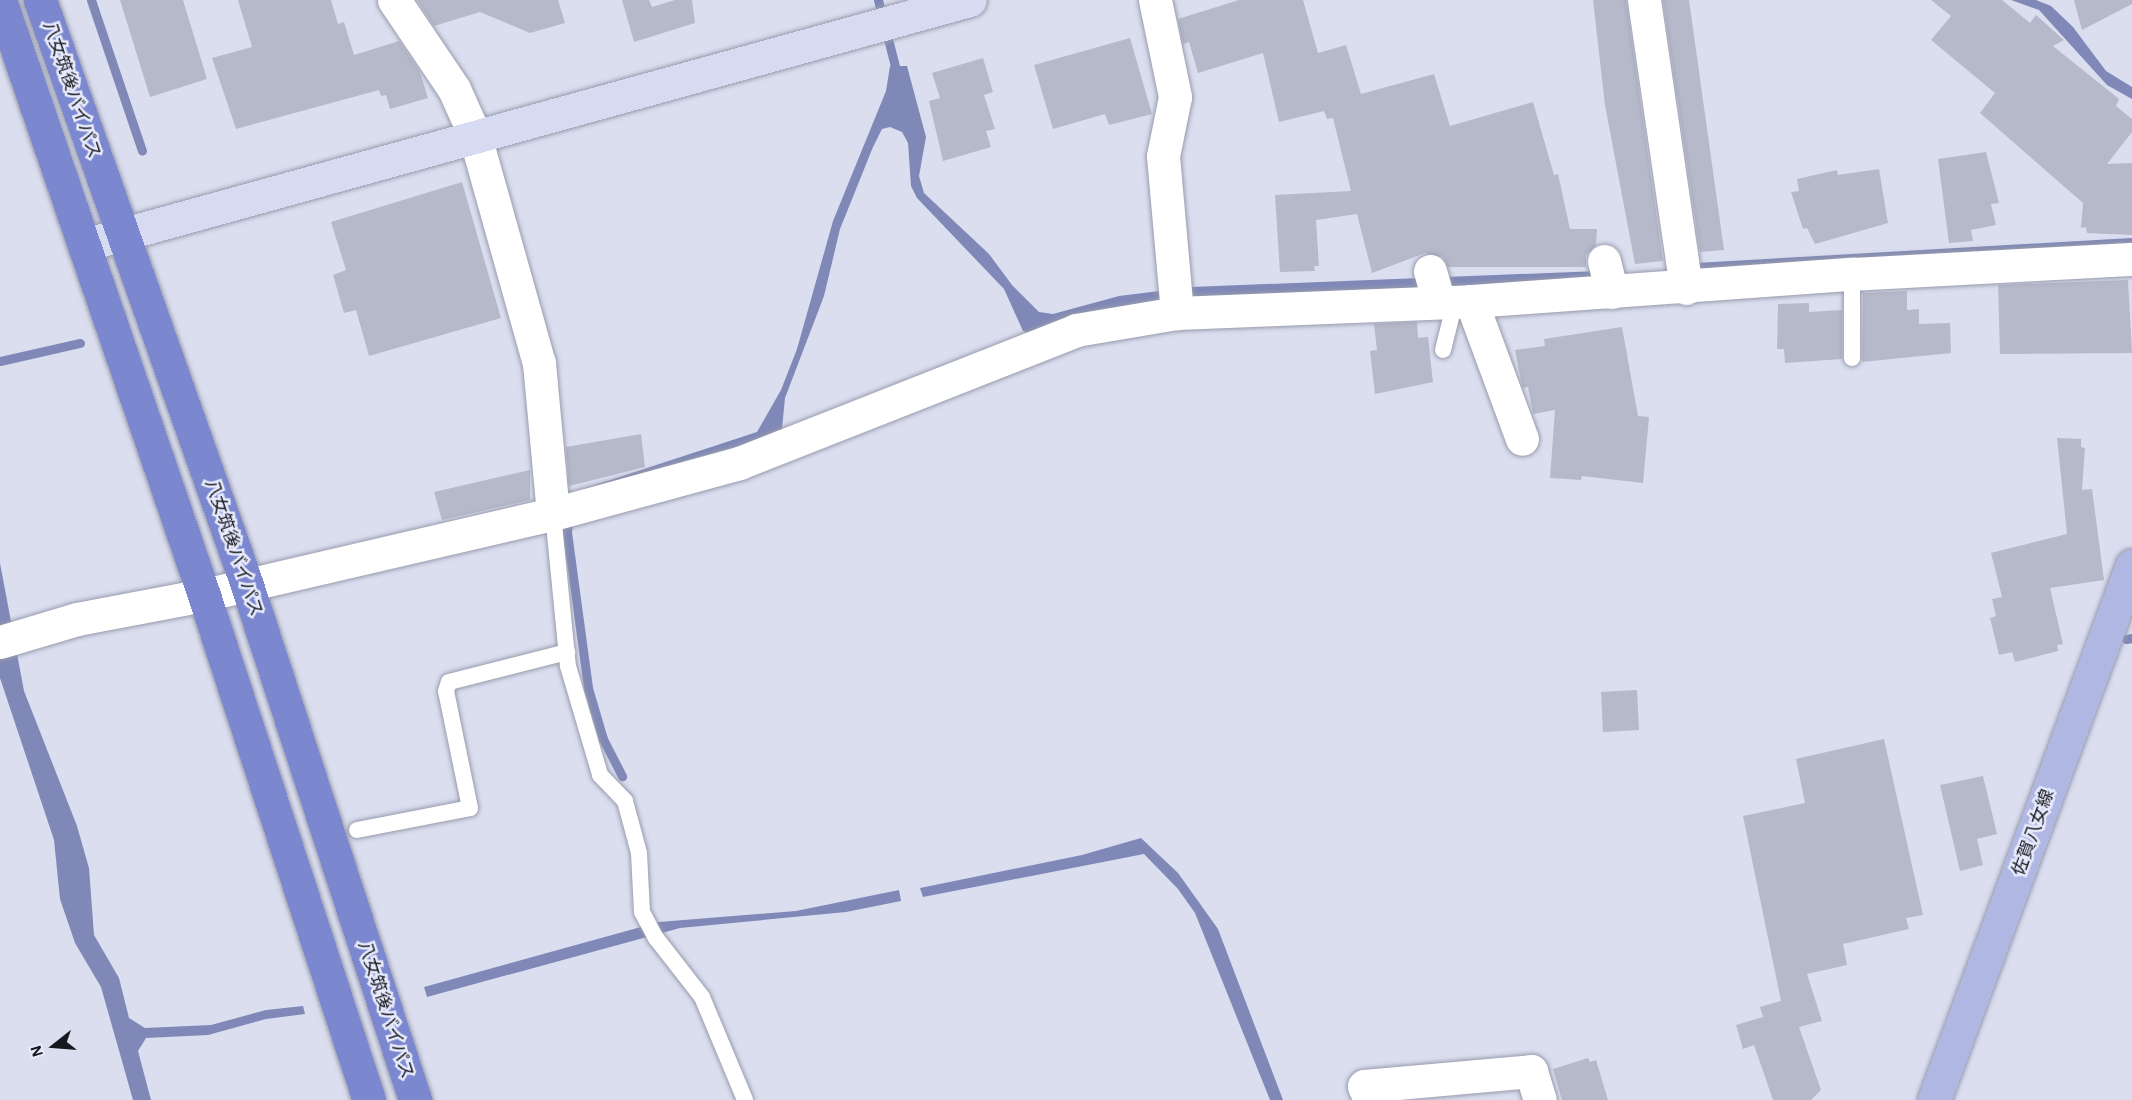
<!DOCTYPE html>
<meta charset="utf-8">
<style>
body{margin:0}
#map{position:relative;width:2132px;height:1100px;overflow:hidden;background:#dadeef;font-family:"Alegreya Sans","Noto Sans JP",sans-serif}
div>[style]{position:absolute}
.water>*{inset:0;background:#7f88b7}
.stream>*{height:9px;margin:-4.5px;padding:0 4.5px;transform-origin:4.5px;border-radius:4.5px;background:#7f88b7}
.building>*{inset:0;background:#b6b9ca}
.roads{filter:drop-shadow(0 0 2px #989bac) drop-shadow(0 0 2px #989bac)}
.lane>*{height:16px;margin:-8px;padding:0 8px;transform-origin:8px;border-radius:8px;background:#fff}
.street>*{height:33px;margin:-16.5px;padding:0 16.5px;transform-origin:16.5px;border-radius:16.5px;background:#fff}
.secondary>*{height:33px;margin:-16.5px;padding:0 16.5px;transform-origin:16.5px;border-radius:16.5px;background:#d7dbf1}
.primary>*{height:33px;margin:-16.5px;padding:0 16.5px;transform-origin:16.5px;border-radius:16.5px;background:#b0b7e2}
.highway>*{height:33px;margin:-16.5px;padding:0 16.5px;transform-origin:16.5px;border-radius:16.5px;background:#7b87cf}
span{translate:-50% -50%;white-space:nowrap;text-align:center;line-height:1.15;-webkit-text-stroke:5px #e7ebfd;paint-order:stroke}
.street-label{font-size:18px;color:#17181e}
.north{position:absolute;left:24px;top:1016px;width:60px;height:60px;-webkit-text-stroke:4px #e7ebfd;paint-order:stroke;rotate:253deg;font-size:16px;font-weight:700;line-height:24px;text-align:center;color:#17181e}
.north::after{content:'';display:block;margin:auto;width:21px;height:27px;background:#17181e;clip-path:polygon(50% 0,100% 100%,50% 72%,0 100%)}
</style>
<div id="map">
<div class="water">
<i style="clip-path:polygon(2011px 0,2036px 0,2051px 6px,2073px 27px,2106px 71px,2132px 87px,2132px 99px,2107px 85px,2039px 10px)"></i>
<i style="clip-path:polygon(890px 66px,907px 66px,926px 137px,919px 176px,924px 193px,989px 254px,1012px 285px,1039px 312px,1053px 314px,1119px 296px,1192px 287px,1599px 271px,1602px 284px,1031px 334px,1023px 331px,1004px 289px,917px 198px,911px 186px,908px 143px,902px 132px,890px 127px,882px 129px,873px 147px,840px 229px,824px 296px,785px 398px,782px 429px,774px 436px,571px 493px,757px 432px,781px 390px,797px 349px,833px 221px,886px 91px)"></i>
<i style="clip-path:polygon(2132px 238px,2132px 253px,1698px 278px,1696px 263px)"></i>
<i style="clip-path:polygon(0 563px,24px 691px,77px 826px,89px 868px,94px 935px,119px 978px,129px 1018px,145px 1028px,211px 1025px,266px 1010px,303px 1006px,305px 1014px,266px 1019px,208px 1035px,146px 1038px,138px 1051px,151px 1100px,133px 1100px,101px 987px,75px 943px,60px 899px,54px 840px,0 678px)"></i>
<i style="clip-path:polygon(1141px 838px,1178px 873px,1218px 929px,1283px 1100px,1270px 1100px,1195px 913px,1178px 889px,1144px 854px,923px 897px,920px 888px,1082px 855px)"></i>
<i style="clip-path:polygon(899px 890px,901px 901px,846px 912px,680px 928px,427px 997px,424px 987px,659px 922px,796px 911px)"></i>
</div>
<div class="stream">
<i style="left:91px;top:0;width:159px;rotate:71.3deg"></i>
<i style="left:878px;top:0;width:81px;rotate:75.6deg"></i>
<i style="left:0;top:361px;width:82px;rotate:-12.7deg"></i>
<i style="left:569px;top:517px;width:15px;rotate:98deg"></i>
<i style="left:567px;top:532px;width:157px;rotate:82.3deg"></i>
<i style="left:588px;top:688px;width:53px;rotate:73.6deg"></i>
<i style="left:603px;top:739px;width:42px;rotate:62.8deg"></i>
<i style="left:2126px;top:639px;width:6px;rotate:-9deg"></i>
</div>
<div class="building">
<i style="clip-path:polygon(120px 0,183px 0,207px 79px,150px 97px)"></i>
<i style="clip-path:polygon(238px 0,331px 0,338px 24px,344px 22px,354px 55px,399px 41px,420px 72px,428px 98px,390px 109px,386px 95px,381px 96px,379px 90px,236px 129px,212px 58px,252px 47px)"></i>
<i style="clip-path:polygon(417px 0,558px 0,565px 23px,530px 33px,480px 12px,434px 26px)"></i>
<i style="clip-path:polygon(622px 0,649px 0,652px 7px,675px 0,692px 0,695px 23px,634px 42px)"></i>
<i style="clip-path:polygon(1239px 0,1303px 0,1318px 53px,1346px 45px,1361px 94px,1434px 74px,1450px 126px,1533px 102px,1554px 175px,1558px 174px,1570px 229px,1597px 229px,1596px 245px,1586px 255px,1586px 267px,1448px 267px,1443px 257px,1425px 253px,1372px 273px,1357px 214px,1316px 220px,1319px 266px,1314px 266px,1315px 271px,1280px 272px,1275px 195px,1351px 191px,1333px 118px,1327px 119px,1324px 111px,1279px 122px,1263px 53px,1198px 73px,1189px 42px,1183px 44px,1178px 19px)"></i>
<i style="clip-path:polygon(1593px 0,1626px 0,1663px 261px,1635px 264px,1605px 105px)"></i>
<i style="clip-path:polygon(1663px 0,1689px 0,1724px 250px,1700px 252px)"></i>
<i style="clip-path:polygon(1931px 0,2002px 0,2030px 23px,2036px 15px,2064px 40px,2053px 46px,2119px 99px,2116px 106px,2132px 119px,2132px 132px,2107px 164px,2132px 163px,2132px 235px,2087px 233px,2086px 227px,2081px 228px,2083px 203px,1980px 113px,1995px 93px,1931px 40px,1951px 16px)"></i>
<i style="clip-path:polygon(2074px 0,2132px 0,2132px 4px,2082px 30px)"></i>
<i style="clip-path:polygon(1130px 38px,1152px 114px,1109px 125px,1105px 114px,1053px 129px,1034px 65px)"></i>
<i style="clip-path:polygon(983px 58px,993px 92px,984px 95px,995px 129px,986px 131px,991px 147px,943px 161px,929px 101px,940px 98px,932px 73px)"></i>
<i style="clip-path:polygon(1986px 152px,1999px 203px,1991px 204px,1996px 225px,1971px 230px,1973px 241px,1949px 243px,1938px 159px)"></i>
<i style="clip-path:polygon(1879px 169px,1888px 223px,1815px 244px,1807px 228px,1803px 229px,1791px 192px,1799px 191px,1797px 179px,1837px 170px,1838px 175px)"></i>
<i style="clip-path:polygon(462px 182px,501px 318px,369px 356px,356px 310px,344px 313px,333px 275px,346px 270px,331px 222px)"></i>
<i style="clip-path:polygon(2128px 280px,2132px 353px,2000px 354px,1998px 285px)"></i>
<i style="clip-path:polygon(1907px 291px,1907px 310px,1919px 309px,1919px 324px,1950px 323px,1951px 353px,1862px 362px,1863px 293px)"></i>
<i style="clip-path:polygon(1809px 303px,1809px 312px,1842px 310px,1842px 359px,1785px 363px,1784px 349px,1777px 349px,1778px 304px)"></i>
<i style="clip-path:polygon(1417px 322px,1418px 338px,1428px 337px,1433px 382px,1375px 394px,1370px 351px,1377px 350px,1374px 324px)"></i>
<i style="clip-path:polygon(1622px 327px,1638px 416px,1649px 417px,1643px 483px,1582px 476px,1581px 480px,1550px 478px,1555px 410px,1533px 414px,1528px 387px,1523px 388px,1521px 381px,1515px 350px,1545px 346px,1544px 339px)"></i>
<i style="clip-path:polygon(641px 434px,645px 467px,569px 486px,566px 447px)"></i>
<i style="clip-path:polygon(2057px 438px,2081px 439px,2081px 447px,2085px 448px,2082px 490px,2092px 489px,2104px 580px,2050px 588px,2063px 644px,2057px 645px,2058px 651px,2015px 662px,2012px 652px,1999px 655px,1990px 618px,1996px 616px,1992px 599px,2002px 597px,1991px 553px,2067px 534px)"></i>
<i style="clip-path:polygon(530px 470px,530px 500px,442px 520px,434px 492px)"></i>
<i style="clip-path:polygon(1637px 690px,1639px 730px,1603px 732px,1601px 692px)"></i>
<i style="clip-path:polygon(1884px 739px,1923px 915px,1906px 918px,1909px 929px,1843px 944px,1847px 965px,1807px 974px,1822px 1021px,1799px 1027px,1821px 1090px,1811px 1100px,1773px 1100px,1754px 1045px,1743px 1049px,1736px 1025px,1763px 1017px,1760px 1007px,1781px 1001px,1743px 816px,1805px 803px,1796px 759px)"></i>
<i style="clip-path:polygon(1983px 776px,1997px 834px,1977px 839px,1983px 865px,1960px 871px,1940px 785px)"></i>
<i style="clip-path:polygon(1588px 1058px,1590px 1062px,1596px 1060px,1608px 1100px,1562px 1100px,1553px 1069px)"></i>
</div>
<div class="roads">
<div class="lane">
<i style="left:1852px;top:274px;width:84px;rotate:90deg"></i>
<i style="left:1443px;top:350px;width:49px;rotate:-76deg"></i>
<i style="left:553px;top:514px;width:153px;rotate:84.4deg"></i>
<i style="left:568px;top:666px;width:114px;rotate:73.6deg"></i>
<i style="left:600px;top:775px;width:36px;rotate:46deg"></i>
<i style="left:625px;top:801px;width:54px;rotate:74.9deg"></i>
<i style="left:639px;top:853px;width:59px;rotate:87.1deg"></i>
<i style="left:642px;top:912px;width:30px;rotate:62deg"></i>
<i style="left:656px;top:938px;width:75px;rotate:52.1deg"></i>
<i style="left:702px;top:997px;width:112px;rotate:67.3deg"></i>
<i style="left:357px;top:830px;width:115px;rotate:-11deg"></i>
<i style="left:470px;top:808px;width:119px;rotate:-101.6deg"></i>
<i style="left:446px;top:691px;width:9px;rotate:-72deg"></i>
<i style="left:449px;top:682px;width:122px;rotate:-14.3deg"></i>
</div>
<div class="street">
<i style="left:394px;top:0;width:107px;rotate:56deg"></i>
<i style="left:454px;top:89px;width:51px;rotate:65.9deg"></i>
<i style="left:475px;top:136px;width:236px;rotate:74.3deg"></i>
<i style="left:539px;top:363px;width:152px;rotate:84.7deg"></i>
<i style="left:1155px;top:0;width:99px;rotate:78.3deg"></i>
<i style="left:1175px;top:97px;width:60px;rotate:101.5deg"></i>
<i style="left:1163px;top:156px;width:158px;rotate:84.9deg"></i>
<i style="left:1644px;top:0;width:291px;rotate:81.7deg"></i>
<i style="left:1604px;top:261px;width:32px;rotate:76deg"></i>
<i style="left:1430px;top:271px;width:32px;rotate:74deg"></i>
<i style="left:1471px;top:301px;width:147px;rotate:69.7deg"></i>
<i style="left:0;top:642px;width:80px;rotate:-16.6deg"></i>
<i style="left:77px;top:619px;width:129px;rotate:-10.7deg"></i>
<i style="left:204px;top:595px;width:358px;rotate:-13.1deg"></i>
<i style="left:553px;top:514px;width:193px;rotate:-15.3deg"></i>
<i style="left:739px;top:463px;width:362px;rotate:-21.5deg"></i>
<i style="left:1076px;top:330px;width:102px;rotate:-9.6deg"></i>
<i style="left:1177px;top:313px;width:294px;rotate:-2.3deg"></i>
<i style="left:1471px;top:301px;width:382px;rotate:-4.1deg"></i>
<i style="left:1852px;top:274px;width:280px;rotate:-3.1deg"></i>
<i style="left:1370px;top:1100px;width:15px;rotate:-113deg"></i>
<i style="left:1364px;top:1086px;width:168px;rotate:-5.1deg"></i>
<i style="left:1531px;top:1071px;width:30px;rotate:73deg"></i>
</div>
<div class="secondary">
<i style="left:84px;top:245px;width:919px;rotate:-15.46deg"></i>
</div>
<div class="primary">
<i style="left:1934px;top:1100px;width:570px;rotate:-69.69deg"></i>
</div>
<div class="highway">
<i style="left:0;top:0;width:629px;rotate:71.08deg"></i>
<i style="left:204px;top:595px;width:531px;rotate:71.91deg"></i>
<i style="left:40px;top:0;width:621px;rotate:70.51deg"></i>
<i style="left:247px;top:585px;width:542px;rotate:71.93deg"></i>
</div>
</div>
<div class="street-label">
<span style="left:71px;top:90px;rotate:71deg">八女筑後バイパス</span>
<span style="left:233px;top:548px;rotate:71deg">八女筑後バイパス</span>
<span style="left:2034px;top:833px;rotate:-70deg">佐賀八女線</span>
<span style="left:385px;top:1010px;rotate:72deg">八女筑後バイパス</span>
</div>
<div class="north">N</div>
</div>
